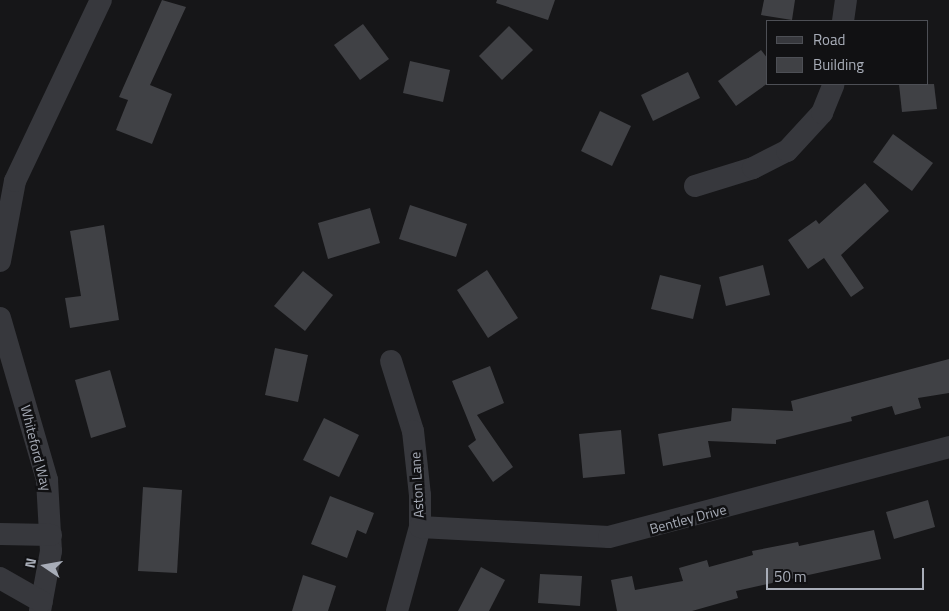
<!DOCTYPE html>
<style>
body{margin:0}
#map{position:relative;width:949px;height:611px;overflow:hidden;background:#161618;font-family:"Titillium Web",sans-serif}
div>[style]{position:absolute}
.building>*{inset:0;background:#404145}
.minor>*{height:22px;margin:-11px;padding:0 11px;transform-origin:11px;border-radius:11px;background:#37383d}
span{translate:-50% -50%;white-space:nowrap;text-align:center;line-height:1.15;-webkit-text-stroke:5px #111113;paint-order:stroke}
.street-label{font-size:14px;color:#a8adb8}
.legend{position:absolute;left:766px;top:20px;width:162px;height:65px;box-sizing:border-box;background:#111113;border:1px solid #4d4f55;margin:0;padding:6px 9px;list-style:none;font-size:15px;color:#a8adb8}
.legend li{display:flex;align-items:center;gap:10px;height:25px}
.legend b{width:25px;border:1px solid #4d4f55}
.north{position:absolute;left:20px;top:541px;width:50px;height:50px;-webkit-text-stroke:4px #111113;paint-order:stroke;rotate:282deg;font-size:14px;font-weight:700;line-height:20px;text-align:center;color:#a8adb8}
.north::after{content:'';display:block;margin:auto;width:18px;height:22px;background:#a8adb8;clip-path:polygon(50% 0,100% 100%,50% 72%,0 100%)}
.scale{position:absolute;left:766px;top:568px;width:158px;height:22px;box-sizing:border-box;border:2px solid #a8adb8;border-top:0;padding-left:6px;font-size:15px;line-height:18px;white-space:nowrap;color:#a8adb8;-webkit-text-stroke:4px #111113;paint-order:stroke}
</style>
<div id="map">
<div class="building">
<i style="clip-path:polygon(162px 0,186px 7px,150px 85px,172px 94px,152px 144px,116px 130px,128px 100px,119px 97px)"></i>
<i style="clip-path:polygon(497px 0,555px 0,548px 20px,496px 3px)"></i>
<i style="clip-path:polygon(764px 0,795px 0,792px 20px,761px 15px)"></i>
<i style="clip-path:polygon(363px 24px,389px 59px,360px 80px,334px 45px)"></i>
<i style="clip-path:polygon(509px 26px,533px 50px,502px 80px,479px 56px)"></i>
<i style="clip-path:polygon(761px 50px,768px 59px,768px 83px,736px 106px,718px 81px)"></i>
<i style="clip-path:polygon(410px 61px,450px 70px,443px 102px,403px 93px)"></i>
<i style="clip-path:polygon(688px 72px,700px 98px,653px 121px,641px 95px)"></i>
<i style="clip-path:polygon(899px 84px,934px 84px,937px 109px,902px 112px)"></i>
<i style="clip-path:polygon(600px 111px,631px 126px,612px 166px,581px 151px)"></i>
<i style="clip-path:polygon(893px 134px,933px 163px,912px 191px,873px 162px)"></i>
<i style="clip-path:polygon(865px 183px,889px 211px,841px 255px,864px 288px,851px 297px,824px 258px,808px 269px,788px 240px,816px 220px,819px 224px)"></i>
<i style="clip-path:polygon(410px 205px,467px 224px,456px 257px,399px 239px)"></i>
<i style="clip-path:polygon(370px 208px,380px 243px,328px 259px,318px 223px)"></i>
<i style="clip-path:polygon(104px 225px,119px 320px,70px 328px,65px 298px,81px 296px,70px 231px)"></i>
<i style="clip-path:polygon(763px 265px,770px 295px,726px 306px,719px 277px)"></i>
<i style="clip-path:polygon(487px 270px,518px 318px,488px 338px,457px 290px)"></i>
<i style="clip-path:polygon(303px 271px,333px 295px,305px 331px,274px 306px)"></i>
<i style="clip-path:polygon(660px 275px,701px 285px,693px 319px,651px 309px)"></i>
<i style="clip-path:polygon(275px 348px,308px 355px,298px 402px,265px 395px)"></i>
<i style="clip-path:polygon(949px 359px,949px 393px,918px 398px,921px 408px,895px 415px,892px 406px,851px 417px,852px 421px,776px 440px,776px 444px,708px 441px,711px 457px,663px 466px,658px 434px,731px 421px,732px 408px,793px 411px,791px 401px)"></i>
<i style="clip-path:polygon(490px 366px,504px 403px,477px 415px,513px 467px,493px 482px,468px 446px,476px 440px,452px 381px)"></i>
<i style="clip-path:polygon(110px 370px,126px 427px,91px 438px,75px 380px)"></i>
<i style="clip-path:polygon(324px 418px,359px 435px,339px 477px,303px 460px)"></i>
<i style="clip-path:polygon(621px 430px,625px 474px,583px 478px,579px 434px)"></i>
<i style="clip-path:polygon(143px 487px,182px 490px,177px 573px,138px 571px)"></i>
<i style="clip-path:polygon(330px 496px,374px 513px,366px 534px,357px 530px,347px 558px,311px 544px)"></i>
<i style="clip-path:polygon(928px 500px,935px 527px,894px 539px,886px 512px)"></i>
<i style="clip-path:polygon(874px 530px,881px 559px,736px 591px,738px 598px,692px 611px,617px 611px,611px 580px,632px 576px,635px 590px,683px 581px,679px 568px,707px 560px,709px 567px,753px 555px,752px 551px,798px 542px,799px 546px)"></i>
<i style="clip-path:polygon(481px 567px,505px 580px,489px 611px,458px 611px)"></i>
<i style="clip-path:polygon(540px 574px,582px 576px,580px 606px,538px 603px)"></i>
<i style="clip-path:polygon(303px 575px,336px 586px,328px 611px,292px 611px)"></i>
</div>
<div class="minor">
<i style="left:843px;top:21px;width:21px;rotate:-82deg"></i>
<i style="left:695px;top:186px;width:61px;rotate:-17.2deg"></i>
<i style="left:753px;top:168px;width:38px;rotate:-27deg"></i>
<i style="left:787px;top:151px;width:52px;rotate:-47.4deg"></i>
<i style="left:822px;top:113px;width:31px;rotate:-68deg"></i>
<i style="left:0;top:261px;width:81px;rotate:-79.4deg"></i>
<i style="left:15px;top:181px;width:200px;rotate:-64.6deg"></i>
<i style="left:0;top:318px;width:169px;rotate:73.8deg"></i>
<i style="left:47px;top:480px;width:71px;rotate:86.8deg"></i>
<i style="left:51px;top:551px;width:61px;rotate:100.4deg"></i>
<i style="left:391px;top:361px;width:73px;rotate:72.6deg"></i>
<i style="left:413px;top:431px;width:64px;rotate:83.8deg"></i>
<i style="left:420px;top:495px;width:32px;rotate:90deg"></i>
<i style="left:420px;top:527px;width:87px;rotate:105.3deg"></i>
<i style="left:420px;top:527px;width:189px;rotate:3deg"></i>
<i style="left:609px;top:537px;width:352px;rotate:-14.8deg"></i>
<i style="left:0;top:534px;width:51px;rotate:1.1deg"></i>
<i style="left:0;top:578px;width:48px;rotate:29.7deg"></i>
</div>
<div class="street-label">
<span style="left:36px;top:448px;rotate:76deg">Whiteford Way</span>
<span style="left:417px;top:485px;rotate:-93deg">Aston Lane</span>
<span style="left:688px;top:519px;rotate:-15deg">Bentley Drive</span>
</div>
<ul class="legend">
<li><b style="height:6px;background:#37383d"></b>Road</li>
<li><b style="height:14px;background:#404145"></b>Building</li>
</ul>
<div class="north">N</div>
<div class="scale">50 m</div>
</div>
